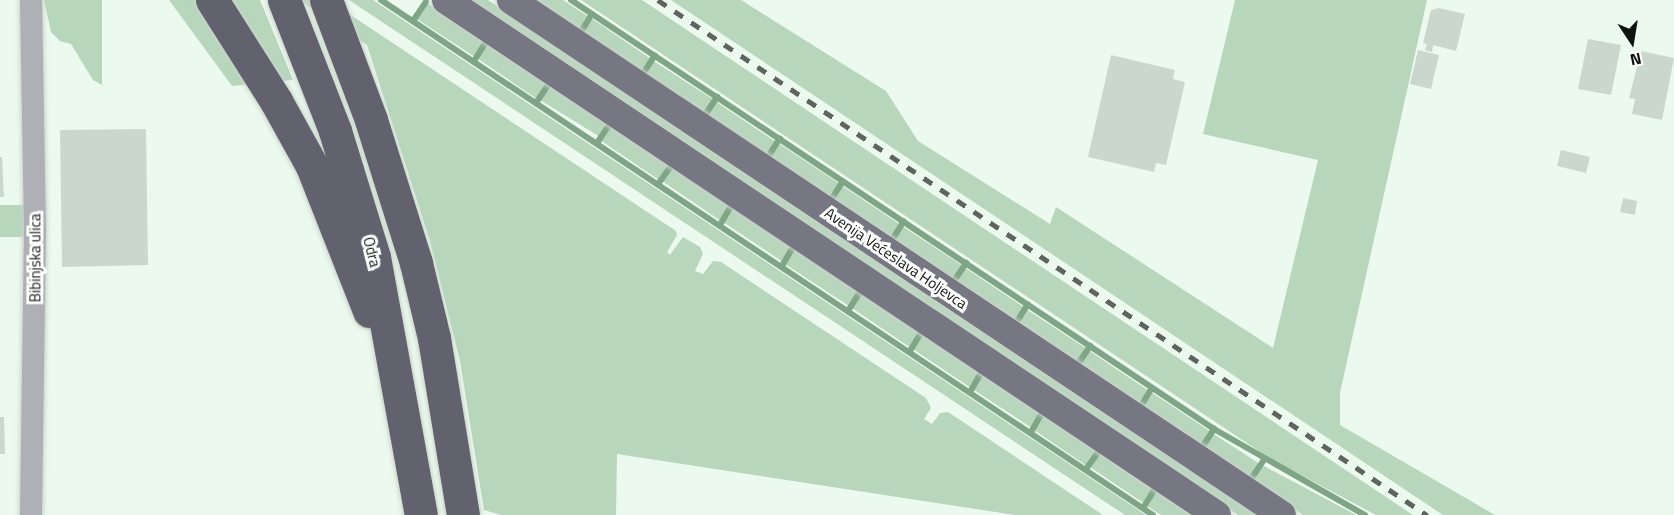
<!DOCTYPE html>
<meta charset="utf-8">
<style>
body{margin:0}
#map{position:relative;width:1674px;height:515px;overflow:hidden;background:#ecf9ee;font-family:"Titillium Web",sans-serif}
div>[style]{position:absolute}
.green>*{inset:0;background:#b7d6bc}
.stream>*{height:6px;margin:-3px;padding:0 3px;transform-origin:3px;border-radius:3px;background:#7fa586}
.building>*{inset:0;background:#cbd7cc}
.roads{filter:drop-shadow(0 0 2px #c9d4ca) drop-shadow(0 0 2px #c9d4ca)}
.minor>*{height:22px;margin:-11px;padding:0 11px;transform-origin:11px;border-radius:11px;background:#afb0b6}
.major>*{height:28px;margin:-14px;padding:0 14px;transform-origin:14px;border-radius:14px;background:#767782}
.highway>*{height:33px;margin:-16.5px;padding:0 16.5px;transform-origin:16.5px;border-radius:16.5px;background:#62626f}
.rail>*{height:4.5px;margin-top:-2.25px;transform-origin:0;background:repeating-linear-gradient(90deg,#5e655f 0 10px,transparent 0 20px)}
span{translate:-50% -50%;white-space:nowrap;text-align:center;line-height:1.15;-webkit-text-stroke:6px #fff;paint-order:stroke}
.street-label{font-size:15px;color:#0f1310}
.north{position:absolute;left:1602px;top:12px;width:60px;height:60px;-webkit-text-stroke:4px #fff;paint-order:stroke;rotate:168deg;font-size:16px;font-weight:700;line-height:24px;text-align:center;color:#0f1310}
.north::after{content:'';display:block;margin:auto;width:21px;height:27px;background:#0f1310;clip-path:polygon(50% 0,100% 100%,50% 72%,0 100%)}
</style>
<div id="map">
<div class="green">
<i style="clip-path:polygon(44px 0,102px 0,102px 85px,93px 80px,71px 44px,60px 41px,51px 32px)"></i>
<i style="clip-path:polygon(169px 0,260px 0,293px 80px,232px 86px)"></i>
<i style="clip-path:polygon(299px 0,328px 0,676px 231px,677px 235px,667px 252px,670px 255px,683px 237px,700px 247px,703px 254px,695px 271px,703px 274px,713px 261px,721px 262px,926px 398px,931px 408px,924px 419px,932px 424px,940px 413px,948px 412px,1103px 515px,1015px 515px,617px 454px,616px 515px,501px 515px,484px 510px,460px 361px,430px 241px,367px 45px)"></i>
<i style="clip-path:polygon(349px 0,373px 0,1146px 515px,1125px 515px)"></i>
<i style="clip-path:polygon(467px 0,488px 0,1259px 515px,1238px 515px)"></i>
<i style="clip-path:polygon(532px 0,563px 0,589px 17px,579px 32px)"></i>
<i style="clip-path:polygon(581px 0,642px 0,1413px 515px,1376px 515px,1271px 459px)"></i>
<i style="clip-path:polygon(671px 0,741px 0,886px 91px,918px 141px,1050px 224px,1056px 207px,1273px 348px,1318px 160px,1203px 134px,1235px 0,1427px 0,1340px 393px,1340px 425px,1495px 515px,1443px 515px)"></i>
<i style="clip-path:polygon(427px 3px,485px 41px,475px 57px,417px 19px)"></i>
<i style="clip-path:polygon(591px 18px,651px 59px,641px 73px,582px 33px)"></i>
<i style="clip-path:polygon(487px 44px,548px 83px,537px 99px,477px 58px)"></i>
<i style="clip-path:polygon(652px 60px,714px 100px,704px 115px,644px 74px)"></i>
<i style="clip-path:polygon(550px 86px,608px 123px,600px 137px,540px 100px)"></i>
<i style="clip-path:polygon(715px 101px,776px 142px,766px 156px,706px 116px)"></i>
<i style="clip-path:polygon(610px 126px,670px 164px,659px 180px,600px 140px)"></i>
<i style="clip-path:polygon(778px 143px,840px 184px,830px 199px,769px 157px)"></i>
<i style="clip-path:polygon(673px 167px,731px 205px,721px 221px,662px 181px)"></i>
<i style="clip-path:polygon(841px 185px,901px 225px,891px 240px,832px 200px)"></i>
<i style="clip-path:polygon(0 205px,29px 205px,27px 237px,0 237px)"></i>
<i style="clip-path:polygon(733px 208px,792px 246px,783px 262px,723px 222px)"></i>
<i style="clip-path:polygon(902px 226px,963px 266px,953px 281px,893px 241px)"></i>
<i style="clip-path:polygon(794px 248px,859px 290px,849px 306px,785px 264px)"></i>
<i style="clip-path:polygon(964px 267px,1025px 308px,1015px 322px,956px 282px)"></i>
<i style="clip-path:polygon(861px 293px,920px 331px,911px 348px,852px 308px)"></i>
<i style="clip-path:polygon(1026px 309px,1087px 349px,1077px 364px,1018px 323px)"></i>
<i style="clip-path:polygon(922px 334px,980px 371px,971px 388px,913px 349px)"></i>
<i style="clip-path:polygon(1088px 350px,1149px 391px,1139px 405px,1080px 365px)"></i>
<i style="clip-path:polygon(983px 374px,1040px 412px,1032px 428px,974px 390px)"></i>
<i style="clip-path:polygon(1151px 392px,1211px 432px,1201px 447px,1142px 406px)"></i>
<i style="clip-path:polygon(1043px 414px,1097px 450px,1087px 466px,1034px 430px)"></i>
<i style="clip-path:polygon(1212px 433px,1260px 464px,1249px 479px,1204px 448px)"></i>
<i style="clip-path:polygon(1100px 453px,1154px 488px,1145px 504px,1090px 467px)"></i>
<i style="clip-path:polygon(1262px 465px,1356px 515px,1303px 515px,1252px 480px)"></i>
<i style="clip-path:polygon(1156px 490px,1195px 515px,1161px 515px,1147px 506px)"></i>
</div>
<div class="stream">
<i style="left:381px;top:0;width:928px;rotate:33.71deg"></i>
<i style="left:571px;top:0;width:773px;rotate:33.71deg"></i>
<i style="left:1214px;top:429px;width:174px;rotate:29.7deg"></i>
<i style="left:413px;top:21px;width:23px;rotate:-56deg"></i>
<i style="left:581px;top:32px;width:21px;rotate:-59deg"></i>
<i style="left:474px;top:61px;width:22px;rotate:-58deg"></i>
<i style="left:643px;top:74px;width:22px;rotate:-58deg"></i>
<i style="left:536px;top:103px;width:23px;rotate:-56deg"></i>
<i style="left:705px;top:115px;width:22px;rotate:-56deg"></i>
<i style="left:597px;top:143px;width:23px;rotate:-56deg"></i>
<i style="left:768px;top:157px;width:22px;rotate:-58deg"></i>
<i style="left:658px;top:184px;width:22px;rotate:-54deg"></i>
<i style="left:831px;top:200px;width:22px;rotate:-58deg"></i>
<i style="left:720px;top:225px;width:22px;rotate:-60deg"></i>
<i style="left:892px;top:240px;width:22px;rotate:-58deg"></i>
<i style="left:782px;top:266px;width:22px;rotate:-60deg"></i>
<i style="left:954px;top:281px;width:22px;rotate:-56deg"></i>
<i style="left:848px;top:311px;width:22px;rotate:-58deg"></i>
<i style="left:1016px;top:323px;width:22px;rotate:-58deg"></i>
<i style="left:910px;top:351px;width:21px;rotate:-59deg"></i>
<i style="left:1078px;top:364px;width:22px;rotate:-56deg"></i>
<i style="left:970px;top:392px;width:22px;rotate:-60deg"></i>
<i style="left:1141px;top:406px;width:21px;rotate:-59deg"></i>
<i style="left:1031px;top:432px;width:22px;rotate:-60deg"></i>
<i style="left:1202px;top:447px;width:22px;rotate:-56deg"></i>
<i style="left:1086px;top:469px;width:22px;rotate:-54deg"></i>
<i style="left:1251px;top:479px;width:23px;rotate:-56deg"></i>
<i style="left:1143px;top:508px;width:22px;rotate:-58deg"></i>
</div>
<div class="building">
<i style="clip-path:polygon(1439px 8px,1465px 14px,1456px 51px,1433px 45px,1432px 52px,1425px 50px,1427px 44px,1423px 43px,1431px 10px)"></i>
<i style="clip-path:polygon(1588px 39px,1621px 45px,1611px 95px,1578px 89px)"></i>
<i style="clip-path:polygon(1418px 50px,1439px 55px,1431px 89px,1410px 84px)"></i>
<i style="clip-path:polygon(1641px 51px,1674px 58px,1662px 120px,1632px 114px,1635px 99px,1629px 98px)"></i>
<i style="clip-path:polygon(1111px 55px,1175px 70px,1173px 79px,1185px 82px,1166px 165px,1156px 163px,1154px 172px,1088px 157px)"></i>
<i style="clip-path:polygon(146px 129px,148px 265px,62px 267px,60px 130px)"></i>
<i style="clip-path:polygon(1561px 150px,1590px 157px,1586px 173px,1557px 166px)"></i>
<i style="clip-path:polygon(0 157px,2px 157px,4px 197px,0 197px)"></i>
<i style="clip-path:polygon(1623px 198px,1637px 201px,1635px 215px,1620px 212px)"></i>
<i style="clip-path:polygon(0 417px,4px 417px,5px 454px,0 454px)"></i>
</div>
<div class="roads">
<div class="minor">
<i style="left:31px;top:515px;width:285px;rotate:-89.2deg"></i>
<i style="left:35px;top:230px;width:230px;rotate:-91deg"></i>
</div>
<div class="major">
<i style="left:446px;top:0;width:927px;rotate:33.74deg"></i>
<i style="left:511px;top:0;width:927px;rotate:33.74deg"></i>
</div>
<div class="highway">
<i style="left:212px;top:0;width:120px;rotate:57.6deg"></i>
<i style="left:276px;top:101px;width:74px;rotate:61deg"></i>
<i style="left:312px;top:166px;width:156px;rotate:68.5deg"></i>
<i style="left:284px;top:0;width:141px;rotate:68.7deg"></i>
<i style="left:335px;top:131px;width:132px;rotate:72.8deg"></i>
<i style="left:374px;top:257px;width:262px;rotate:79.7deg"></i>
<i style="left:326px;top:0;width:128px;rotate:69.4deg"></i>
<i style="left:371px;top:120px;width:150px;rotate:72.5deg"></i>
<i style="left:416px;top:263px;width:77px;rotate:76.5deg"></i>
<i style="left:434px;top:338px;width:179px;rotate:80.7deg"></i>
</div>
</div>
<div class="rail">
<i style="left:658px;top:0;width:926px;rotate:33.81deg"></i>
</div>
<div class="street-label">
<span style="left:372px;top:252px;rotate:76deg">Odra</span>
<span style="left:35px;top:258px;rotate:-90deg">Bibinjska ulica</span>
<span style="left:896px;top:258px;rotate:34deg">Avenija Većeslava Holjevca</span>
</div>
<div class="north">N</div>
</div>
